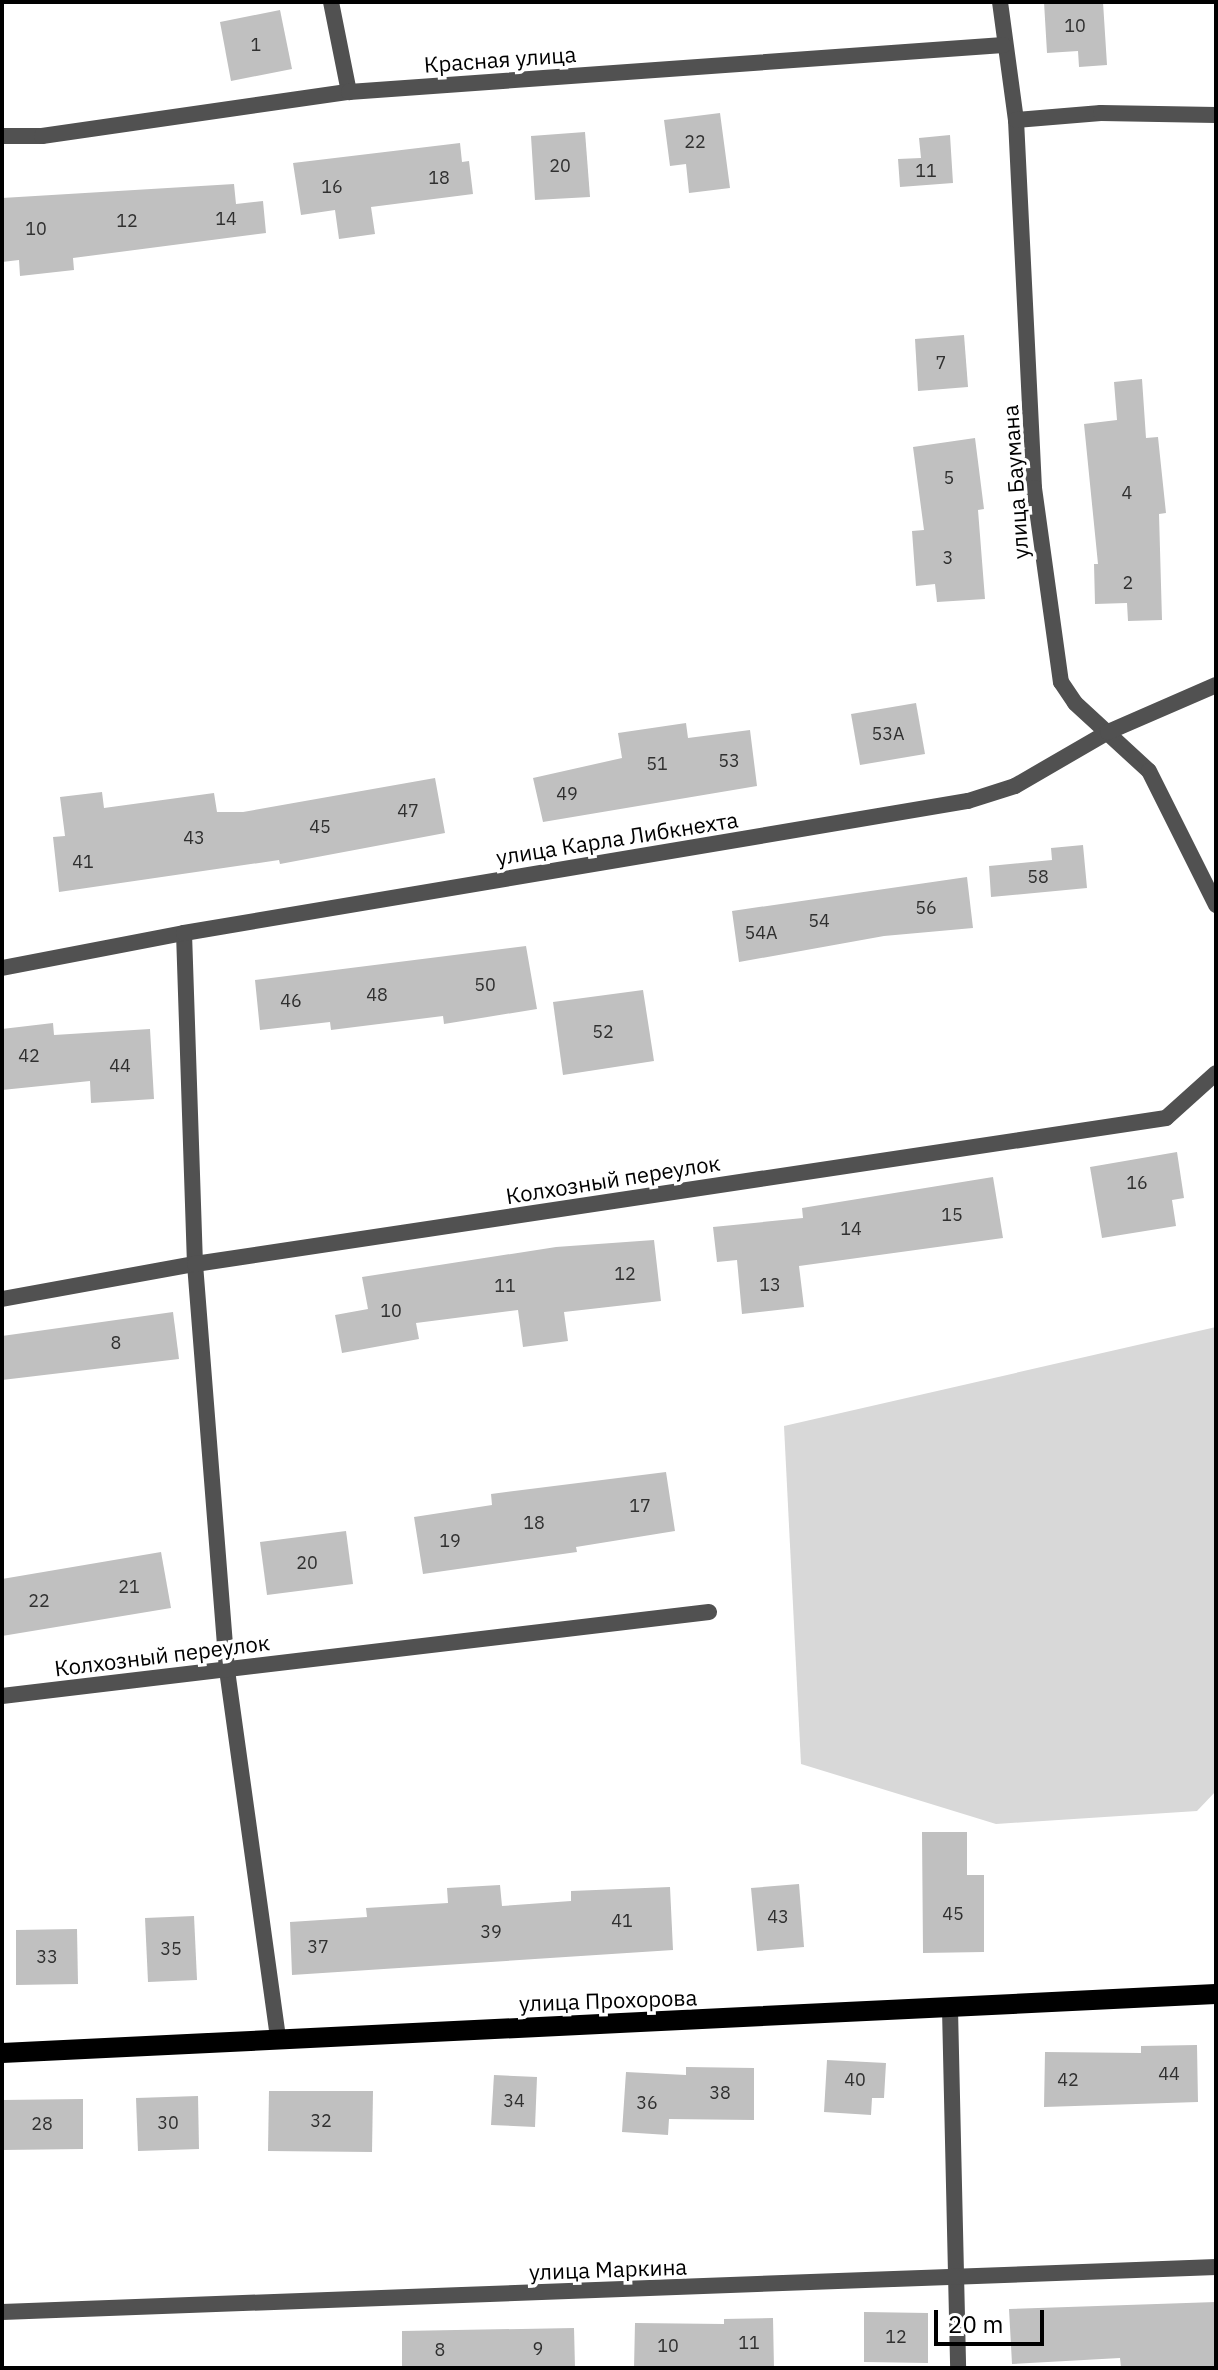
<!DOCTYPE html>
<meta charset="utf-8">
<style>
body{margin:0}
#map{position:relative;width:1218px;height:2370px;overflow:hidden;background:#fff;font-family:"IBM Plex Sans",sans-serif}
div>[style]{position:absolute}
.green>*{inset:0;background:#d8d8d8}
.building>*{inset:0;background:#c0c0c0}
.minor>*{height:16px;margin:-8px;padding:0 8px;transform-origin:8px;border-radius:8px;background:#515151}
.primary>*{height:20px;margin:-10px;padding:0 10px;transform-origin:10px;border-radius:10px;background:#000}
span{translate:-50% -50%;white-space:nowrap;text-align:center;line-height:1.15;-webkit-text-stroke:7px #fff;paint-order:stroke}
.number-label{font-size:18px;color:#303030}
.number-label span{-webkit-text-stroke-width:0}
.street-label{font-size:22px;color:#000}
.frame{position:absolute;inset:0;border:4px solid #000;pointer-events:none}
.scale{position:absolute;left:934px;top:2310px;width:110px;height:36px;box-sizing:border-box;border:4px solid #000;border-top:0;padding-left:10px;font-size:24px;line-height:28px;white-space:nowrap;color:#000;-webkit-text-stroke:6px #fff;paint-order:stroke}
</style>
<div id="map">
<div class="green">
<i style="clip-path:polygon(1216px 1327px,1216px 1791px,1197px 1811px,996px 1824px,801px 1764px,784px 1426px)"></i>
</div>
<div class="building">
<i style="clip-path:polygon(1044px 2px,1103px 2px,1107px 65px,1079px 67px,1078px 51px,1047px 53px)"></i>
<i style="clip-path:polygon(280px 10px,292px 69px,231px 81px,220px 22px)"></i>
<i style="clip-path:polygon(720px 113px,730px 188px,689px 193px,686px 164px,670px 166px,664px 120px)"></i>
<i style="clip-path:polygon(585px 132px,590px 197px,535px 200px,531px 136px)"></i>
<i style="clip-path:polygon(950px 135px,953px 183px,900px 187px,898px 159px,921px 158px,919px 138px)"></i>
<i style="clip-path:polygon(460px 143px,462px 162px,469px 161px,473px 194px,371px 207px,375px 234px,339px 239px,335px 210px,301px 215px,293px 163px)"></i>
<i style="clip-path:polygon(234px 184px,236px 204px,263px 201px,266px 233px,73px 258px,74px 270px,20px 276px,19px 260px,2px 262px,2px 198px)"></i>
<i style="clip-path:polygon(964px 335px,968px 387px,918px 391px,915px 339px)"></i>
<i style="clip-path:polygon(1142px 379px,1146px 438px,1158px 437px,1166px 513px,1159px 514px,1162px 620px,1128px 621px,1127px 603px,1095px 604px,1094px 564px,1098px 564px,1084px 424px,1117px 420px,1114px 382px)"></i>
<i style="clip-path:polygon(975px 438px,984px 509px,978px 510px,985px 599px,937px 602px,935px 584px,916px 586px,912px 531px,924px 530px,913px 447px)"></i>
<i style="clip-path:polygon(916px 703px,925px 754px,860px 765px,851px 714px)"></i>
<i style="clip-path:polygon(686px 723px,688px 738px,750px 730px,757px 786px,543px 822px,533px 778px,622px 758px,618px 733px)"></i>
<i style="clip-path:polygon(435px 778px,445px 833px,280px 864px,279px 860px,59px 892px,53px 837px,65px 836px,60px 797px,102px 792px,104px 808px,214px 793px,217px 812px,243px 812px)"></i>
<i style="clip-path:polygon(1083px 845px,1087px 888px,991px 897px,989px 866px,1052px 860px,1051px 848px)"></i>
<i style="clip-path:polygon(967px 877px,973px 928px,884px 936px,739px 962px,732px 911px)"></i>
<i style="clip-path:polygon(526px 946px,537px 1009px,444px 1024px,443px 1016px,331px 1030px,330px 1022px,260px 1030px,255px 980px)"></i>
<i style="clip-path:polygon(643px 990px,654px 1061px,563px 1075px,553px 1002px)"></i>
<i style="clip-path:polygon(53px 1023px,54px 1035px,150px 1029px,154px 1099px,91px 1103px,90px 1081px,2px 1090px,2px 1029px)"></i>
<i style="clip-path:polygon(1177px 1152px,1184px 1198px,1172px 1200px,1176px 1226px,1102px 1238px,1090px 1167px)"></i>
<i style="clip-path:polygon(993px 1177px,1003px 1238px,799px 1266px,804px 1307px,742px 1314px,737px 1260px,717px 1262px,713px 1227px,803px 1218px,802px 1208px)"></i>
<i style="clip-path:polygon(654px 1240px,661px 1301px,564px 1312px,568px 1341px,523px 1347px,518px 1310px,416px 1323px,419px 1339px,342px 1353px,335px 1315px,368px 1309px,362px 1277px,556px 1247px)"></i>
<i style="clip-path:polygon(173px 1312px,179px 1359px,2px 1380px,2px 1336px)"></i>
<i style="clip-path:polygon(666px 1472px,675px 1531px,576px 1547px,577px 1552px,423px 1574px,414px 1517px,492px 1505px,491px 1494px)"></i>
<i style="clip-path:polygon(346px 1531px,353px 1584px,267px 1595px,260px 1542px)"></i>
<i style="clip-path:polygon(161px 1552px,171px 1608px,2px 1636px,2px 1579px)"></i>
<i style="clip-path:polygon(922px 1832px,967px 1832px,967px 1875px,984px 1875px,984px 1952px,923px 1953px)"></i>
<i style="clip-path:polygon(799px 1884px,804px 1947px,757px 1951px,751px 1888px)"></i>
<i style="clip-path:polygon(500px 1885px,502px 1906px,571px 1901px,571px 1891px,670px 1887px,673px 1950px,292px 1975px,290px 1922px,367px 1917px,366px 1908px,448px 1903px,447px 1888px)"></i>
<i style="clip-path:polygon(194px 1916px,197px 1980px,148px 1982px,145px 1918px)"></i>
<i style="clip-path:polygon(77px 1929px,78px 1984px,16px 1985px,16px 1930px)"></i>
<i style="clip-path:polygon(1197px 2045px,1198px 2102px,1044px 2107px,1045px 2052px,1141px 2053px,1141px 2046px)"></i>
<i style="clip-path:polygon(827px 2060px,886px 2063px,884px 2098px,872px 2098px,871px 2115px,824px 2112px)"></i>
<i style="clip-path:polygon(686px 2067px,754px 2068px,754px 2120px,669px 2119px,668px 2135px,622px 2132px,626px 2072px,686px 2075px)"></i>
<i style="clip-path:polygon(494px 2075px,537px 2077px,535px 2127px,491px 2125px)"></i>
<i style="clip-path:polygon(269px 2091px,373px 2091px,372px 2152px,268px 2151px)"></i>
<i style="clip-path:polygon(198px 2096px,199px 2149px,138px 2151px,136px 2098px)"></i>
<i style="clip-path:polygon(83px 2099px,83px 2149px,2px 2150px,2px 2100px)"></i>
<i style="clip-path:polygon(1216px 2302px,1216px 2368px,1121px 2368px,1120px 2358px,1012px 2364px,1009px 2309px)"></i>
<i style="clip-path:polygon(864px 2312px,928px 2313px,928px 2363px,864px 2362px)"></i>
<i style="clip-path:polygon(773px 2318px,774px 2368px,634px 2368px,635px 2323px,724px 2324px,724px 2319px)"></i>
<i style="clip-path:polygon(574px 2328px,575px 2368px,402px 2368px,402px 2331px)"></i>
</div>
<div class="minor">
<i style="left:331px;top:2px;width:92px;rotate:78.7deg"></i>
<i style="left:1000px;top:2px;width:119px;rotate:82.3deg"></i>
<i style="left:1016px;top:120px;width:368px;rotate:87.2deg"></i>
<i style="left:1034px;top:488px;width:196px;rotate:82.1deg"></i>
<i style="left:1061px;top:682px;width:25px;rotate:56deg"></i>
<i style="left:1075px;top:703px;width:100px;rotate:42.6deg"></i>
<i style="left:1149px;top:771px;width:150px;rotate:63.4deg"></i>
<i style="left:1016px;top:120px;width:85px;rotate:-4.7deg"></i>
<i style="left:1101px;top:113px;width:115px;rotate:1deg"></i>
<i style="left:2px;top:136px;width:40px"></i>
<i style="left:42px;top:136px;width:310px;rotate:-8.2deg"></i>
<i style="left:349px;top:92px;width:656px;rotate:-4.11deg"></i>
<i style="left:184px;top:933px;width:331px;rotate:88.1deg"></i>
<i style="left:195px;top:1264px;width:407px;rotate:85.5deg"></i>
<i style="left:227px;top:1670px;width:372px;rotate:82.1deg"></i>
<i style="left:2px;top:968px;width:185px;rotate:-10.9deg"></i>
<i style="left:184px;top:933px;width:795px;rotate:-9.56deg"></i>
<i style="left:968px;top:801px;width:49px;rotate:-17.7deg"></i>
<i style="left:1015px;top:786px;width:108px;rotate:-30.1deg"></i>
<i style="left:1108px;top:732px;width:118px;rotate:-23.5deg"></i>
<i style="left:2px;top:1299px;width:196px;rotate:-10.3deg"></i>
<i style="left:195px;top:1264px;width:982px;rotate:-8.55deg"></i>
<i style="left:1166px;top:1118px;width:67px;rotate:-42deg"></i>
<i style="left:2px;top:1696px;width:712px;rotate:-6.78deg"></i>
<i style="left:950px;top:2009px;width:359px;rotate:88.7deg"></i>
<i style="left:2px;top:2312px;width:1215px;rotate:-2.12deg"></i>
</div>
<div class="primary">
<i style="left:2px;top:2053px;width:1215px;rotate:-2.78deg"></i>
</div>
<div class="number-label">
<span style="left:1075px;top:26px">10</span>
<span style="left:256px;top:45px">1</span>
<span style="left:695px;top:142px">22</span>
<span style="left:560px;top:166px">20</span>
<span style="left:926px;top:171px">11</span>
<span style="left:439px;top:178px">18</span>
<span style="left:332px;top:187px">16</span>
<span style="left:226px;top:219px">14</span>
<span style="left:127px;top:221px">12</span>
<span style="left:36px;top:229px">10</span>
<span style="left:941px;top:363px">7</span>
<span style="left:949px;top:478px">5</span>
<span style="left:1127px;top:493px">4</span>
<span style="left:948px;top:558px">3</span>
<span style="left:1128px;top:583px">2</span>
<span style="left:888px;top:734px">53А</span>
<span style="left:729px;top:761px">53</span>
<span style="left:657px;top:764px">51</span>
<span style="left:567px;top:794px">49</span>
<span style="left:408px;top:811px">47</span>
<span style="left:320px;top:827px">45</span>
<span style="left:194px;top:838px">43</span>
<span style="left:83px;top:862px">41</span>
<span style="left:1038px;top:877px">58</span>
<span style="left:926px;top:908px">56</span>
<span style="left:819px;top:921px">54</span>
<span style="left:761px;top:933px">54А</span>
<span style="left:485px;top:985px">50</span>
<span style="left:377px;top:995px">48</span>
<span style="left:291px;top:1001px">46</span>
<span style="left:603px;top:1032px">52</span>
<span style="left:29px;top:1056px">42</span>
<span style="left:120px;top:1066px">44</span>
<span style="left:1137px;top:1183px">16</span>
<span style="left:952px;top:1215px">15</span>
<span style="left:851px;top:1229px">14</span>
<span style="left:625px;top:1274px">12</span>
<span style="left:770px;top:1285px">13</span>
<span style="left:505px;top:1286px">11</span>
<span style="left:391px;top:1311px">10</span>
<span style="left:116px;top:1343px">8</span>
<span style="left:640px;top:1506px">17</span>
<span style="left:534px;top:1523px">18</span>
<span style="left:450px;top:1541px">19</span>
<span style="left:307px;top:1563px">20</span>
<span style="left:129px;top:1587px">21</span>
<span style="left:39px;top:1601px">22</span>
<span style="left:953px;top:1914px">45</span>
<span style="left:778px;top:1917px">43</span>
<span style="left:622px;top:1921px">41</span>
<span style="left:491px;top:1932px">39</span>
<span style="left:318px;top:1947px">37</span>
<span style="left:171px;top:1949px">35</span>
<span style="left:47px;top:1957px">33</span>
<span style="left:1169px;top:2074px">44</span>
<span style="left:855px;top:2080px">40</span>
<span style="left:1068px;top:2080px">42</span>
<span style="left:720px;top:2093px">38</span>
<span style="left:514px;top:2101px">34</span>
<span style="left:647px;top:2103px">36</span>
<span style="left:321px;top:2121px">32</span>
<span style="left:168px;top:2123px">30</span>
<span style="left:42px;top:2124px">28</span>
<span style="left:896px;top:2337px">12</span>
<span style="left:749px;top:2343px">11</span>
<span style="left:668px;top:2346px">10</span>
<span style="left:538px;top:2349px">9</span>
<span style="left:440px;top:2350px">8</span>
</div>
<div class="street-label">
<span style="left:500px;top:59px;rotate:-4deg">Красная улица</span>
<span style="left:1015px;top:482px;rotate:-94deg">улица Баумана</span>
<span style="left:617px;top:838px;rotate:-9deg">улица Карла Либкнехта</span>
<span style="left:613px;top:1179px;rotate:-9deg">Колхозный переулок</span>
<span style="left:162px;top:1655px;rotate:-7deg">Колхозный переулок</span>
<span style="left:608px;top:2000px;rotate:-2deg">улица Прохорова</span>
<span style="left:608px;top:2269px;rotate:-2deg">улица Маркина</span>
</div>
<div class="frame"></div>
<div class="scale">20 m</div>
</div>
